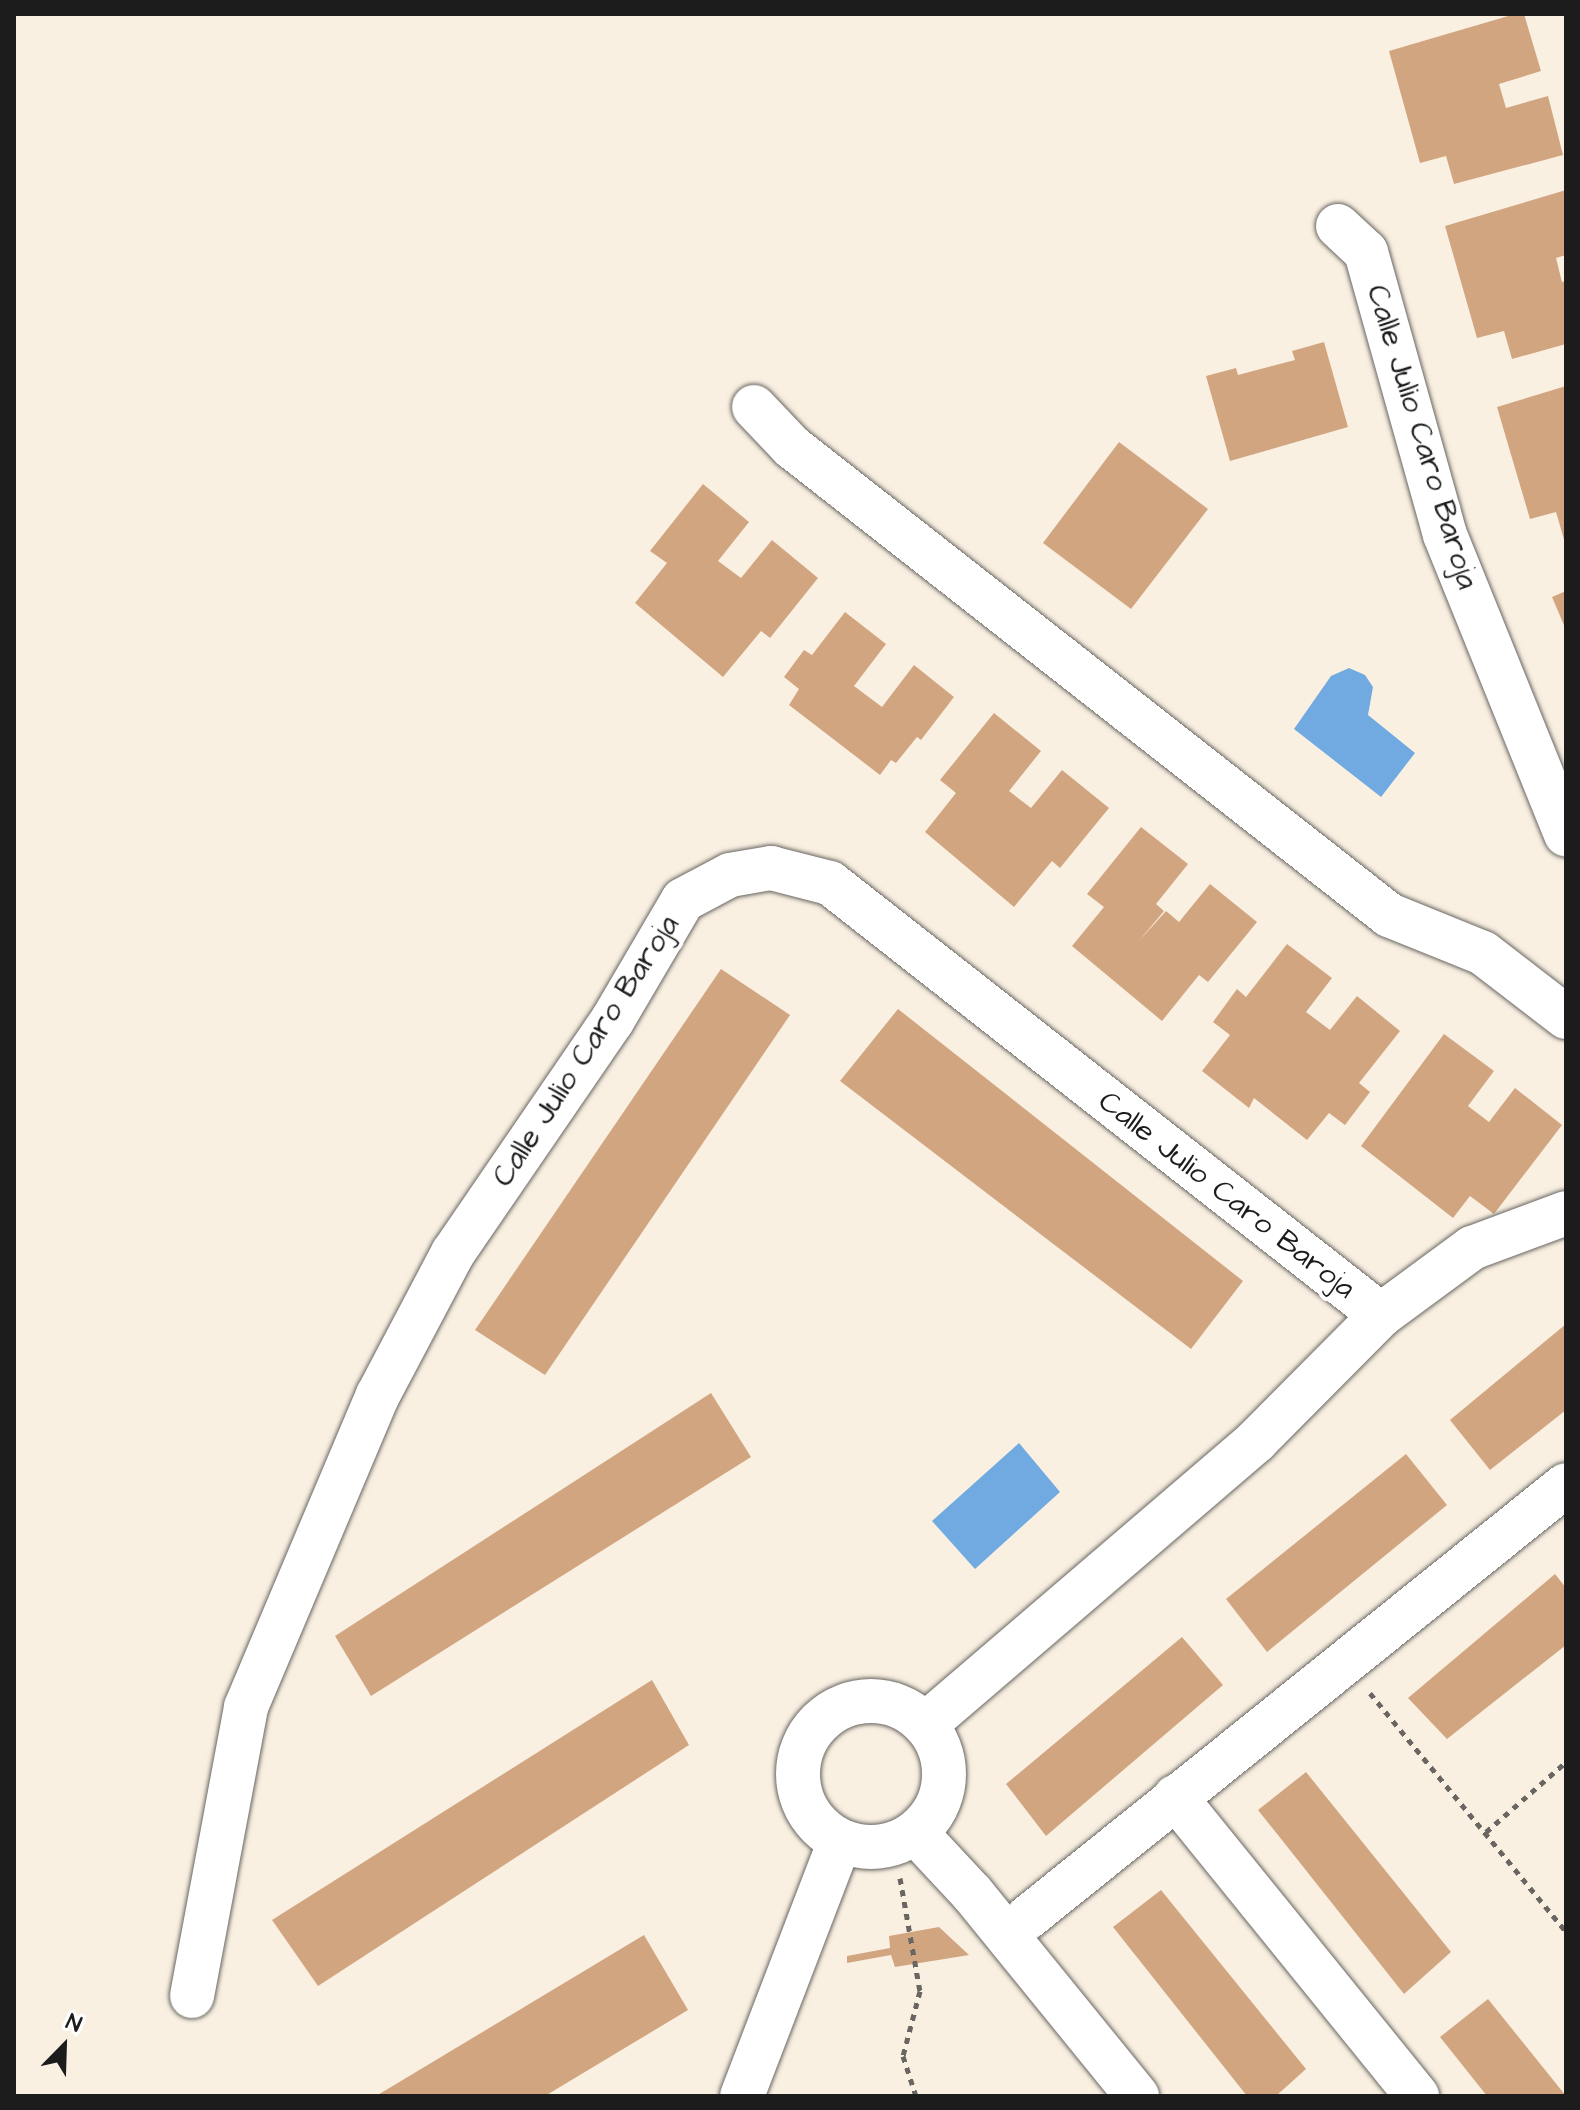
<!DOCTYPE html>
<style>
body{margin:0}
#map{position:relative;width:1580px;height:2110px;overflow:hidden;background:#f9f0e2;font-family:"Architects Daughter",sans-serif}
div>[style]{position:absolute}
.water>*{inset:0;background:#71aae0}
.building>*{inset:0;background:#d2a581}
.path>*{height:5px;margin-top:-2.5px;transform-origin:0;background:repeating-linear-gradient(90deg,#696661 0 6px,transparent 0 12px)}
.roads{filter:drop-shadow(0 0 2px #696661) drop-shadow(0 0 2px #696661)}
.street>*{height:44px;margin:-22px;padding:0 22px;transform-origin:22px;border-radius:22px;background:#fff}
.street>.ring{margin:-22px;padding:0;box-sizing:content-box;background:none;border:44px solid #fff;border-radius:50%}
span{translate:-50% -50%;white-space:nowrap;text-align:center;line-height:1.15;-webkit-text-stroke:8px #fff;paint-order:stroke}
.street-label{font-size:30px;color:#1c1c1c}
.frame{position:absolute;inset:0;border:16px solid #1c1c1c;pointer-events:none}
.north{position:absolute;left:24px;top:2006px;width:80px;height:80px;-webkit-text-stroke:6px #fff;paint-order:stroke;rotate:23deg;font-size:22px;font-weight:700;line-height:32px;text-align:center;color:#1c1c1c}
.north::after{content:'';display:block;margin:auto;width:28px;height:36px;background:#1c1c1c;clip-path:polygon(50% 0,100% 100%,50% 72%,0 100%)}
</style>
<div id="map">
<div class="water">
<i style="clip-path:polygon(1349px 668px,1365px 675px,1373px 687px,1368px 715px,1415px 753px,1381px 797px,1294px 729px,1331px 676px)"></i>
<i style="clip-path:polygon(1019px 1443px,1060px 1492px,975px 1569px,932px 1521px)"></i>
</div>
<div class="building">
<i style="clip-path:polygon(1515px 14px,1524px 14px,1541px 71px,1499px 84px,1506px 108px,1548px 96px,1563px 155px,1454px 184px,1446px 156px,1420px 163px,1389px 51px)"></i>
<i style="clip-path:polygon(1566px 190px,1566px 255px,1556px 258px,1562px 282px,1566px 281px,1566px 344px,1512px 359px,1504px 331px,1477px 338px,1445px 226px)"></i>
<i style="clip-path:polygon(1324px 342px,1348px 427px,1230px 461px,1206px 376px,1236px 368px,1238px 375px,1295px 360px,1292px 351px)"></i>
<i style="clip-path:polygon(1566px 386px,1566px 543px,1565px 543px,1556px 512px,1530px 519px,1497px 407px)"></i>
<i style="clip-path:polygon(1119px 442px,1208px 509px,1131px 609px,1043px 543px)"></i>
<i style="clip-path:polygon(703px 484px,749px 522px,718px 561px,741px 578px,772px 540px,818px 578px,770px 638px,761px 631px,723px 677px,635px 603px,667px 563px,650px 551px)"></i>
<i style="clip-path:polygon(1566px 591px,1566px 630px,1552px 597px)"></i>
<i style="clip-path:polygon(845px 612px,886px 644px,854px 686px,882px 707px,914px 665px,954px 697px,921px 740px,917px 737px,896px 763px,891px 760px,880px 775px,789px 705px,799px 689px,784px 677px,804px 650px,812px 655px)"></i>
<i style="clip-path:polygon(994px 713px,1041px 751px,1009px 791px,1031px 808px,1062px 770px,1109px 808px,1060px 868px,1052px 861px,1014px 907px,925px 832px,956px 793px,940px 780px)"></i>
<i style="clip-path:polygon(1141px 827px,1188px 864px,1156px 904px,1164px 911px,1138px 942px,1166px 911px,1179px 922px,1210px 884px,1257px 922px,1208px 982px,1199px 975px,1162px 1021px,1072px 946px,1104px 907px,1087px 894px)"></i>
<i style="clip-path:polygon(1287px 944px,1332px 978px,1306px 1012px,1330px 1030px,1357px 996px,1400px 1031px,1359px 1083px,1370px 1092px,1345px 1125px,1329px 1113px,1307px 1140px,1254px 1098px,1249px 1108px,1202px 1071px,1230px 1035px,1213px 1022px,1237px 989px,1246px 997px)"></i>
<i style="clip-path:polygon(721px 969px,790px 1015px,545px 1375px,475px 1330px)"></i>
<i style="clip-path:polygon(898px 1009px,1243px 1281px,1191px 1349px,840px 1081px)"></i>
<i style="clip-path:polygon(1444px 1034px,1494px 1071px,1468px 1106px,1489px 1122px,1515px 1088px,1562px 1125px,1494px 1214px,1470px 1196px,1453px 1218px,1361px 1146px)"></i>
<i style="clip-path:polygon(1566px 1324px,1566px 1410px,1490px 1470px,1450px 1420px)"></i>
<i style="clip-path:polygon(711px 1393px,751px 1457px,371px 1696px,335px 1636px)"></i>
<i style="clip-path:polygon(1406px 1454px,1447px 1505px,1267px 1652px,1226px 1599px)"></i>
<i style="clip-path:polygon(1555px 1574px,1566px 1588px,1566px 1645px,1447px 1739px,1408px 1698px)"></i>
<i style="clip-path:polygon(1182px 1637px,1223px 1685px,1046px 1836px,1006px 1784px)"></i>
<i style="clip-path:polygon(652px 1680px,689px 1745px,318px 1986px,272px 1920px)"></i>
<i style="clip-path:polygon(1306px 1772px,1451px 1952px,1404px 1994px,1258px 1810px)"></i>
<i style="clip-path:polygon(1161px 1890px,1306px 2069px,1276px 2096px,1247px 2096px,1113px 1927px)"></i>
<i style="clip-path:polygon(939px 1927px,969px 1955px,895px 1967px,891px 1955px,847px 1963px,847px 1956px,890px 1948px,889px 1936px)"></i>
<i style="clip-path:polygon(644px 1935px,688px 2010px,545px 2096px,376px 2096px)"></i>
<i style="clip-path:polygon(1488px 1999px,1566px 2096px,1487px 2096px,1440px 2037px)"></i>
</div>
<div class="path">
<i style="left:1370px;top:1693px;width:309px;rotate:50.6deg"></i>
<i style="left:1486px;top:1832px;width:106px;rotate:-41.2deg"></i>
<i style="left:900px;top:1878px;width:115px;rotate:80deg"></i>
<i style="left:920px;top:1991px;width:67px;rotate:104.7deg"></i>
<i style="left:903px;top:2056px;width:42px;rotate:72deg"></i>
</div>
<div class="roads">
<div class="street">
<i style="left:1338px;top:226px;width:38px;rotate:43deg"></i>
<i style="left:1366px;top:252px;width:294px;rotate:74.4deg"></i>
<i style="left:1445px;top:535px;width:323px;rotate:68deg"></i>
<i style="left:754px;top:407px;width:55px;rotate:46.5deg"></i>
<i style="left:792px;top:447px;width:759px;rotate:38.09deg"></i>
<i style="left:1389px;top:915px;width:101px;rotate:22deg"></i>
<i style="left:1483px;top:953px;width:105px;rotate:37.6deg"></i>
<i class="ring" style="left:798px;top:1701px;width:102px;height:102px"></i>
<i style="left:926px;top:1724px;width:435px;rotate:-40.6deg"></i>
<i style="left:1256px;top:1441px;width:177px;rotate:-45.2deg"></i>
<i style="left:1381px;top:1315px;width:113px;rotate:-36.4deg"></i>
<i style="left:1472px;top:1248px;width:100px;rotate:-20.4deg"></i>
<i style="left:1175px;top:1797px;width:385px;rotate:51deg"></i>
<i style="left:916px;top:1833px;width:82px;rotate:47deg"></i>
<i style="left:972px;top:1893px;width:262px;rotate:50.9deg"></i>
<i style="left:1027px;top:1918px;width:691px;rotate:-38.78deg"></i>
<i style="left:192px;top:1996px;width:294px;rotate:-79.4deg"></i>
<i style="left:246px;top:1707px;width:339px;rotate:-67.1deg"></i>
<i style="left:378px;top:1395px;width:161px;rotate:-62.2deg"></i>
<i style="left:453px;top:1253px;width:281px;rotate:-55.6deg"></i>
<i style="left:612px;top:1021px;width:140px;rotate:-59.6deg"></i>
<i style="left:683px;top:900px;width:53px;rotate:-28deg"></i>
<i style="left:730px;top:875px;width:42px;rotate:-9.7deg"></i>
<i style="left:771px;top:868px;width:61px;rotate:14.3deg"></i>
<i style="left:830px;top:883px;width:700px;rotate:38.1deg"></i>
<i style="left:742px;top:2096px;width:273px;rotate:-69deg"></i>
</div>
</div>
<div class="street-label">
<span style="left:1422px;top:437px;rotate:73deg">Calle Julio Caro Baroja</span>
<span style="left:586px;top:1051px;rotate:-57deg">Calle Julio Caro Baroja</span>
<span style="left:1227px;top:1195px;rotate:38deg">Calle Julio Caro Baroja</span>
</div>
<div class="frame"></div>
<div class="north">N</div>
</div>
